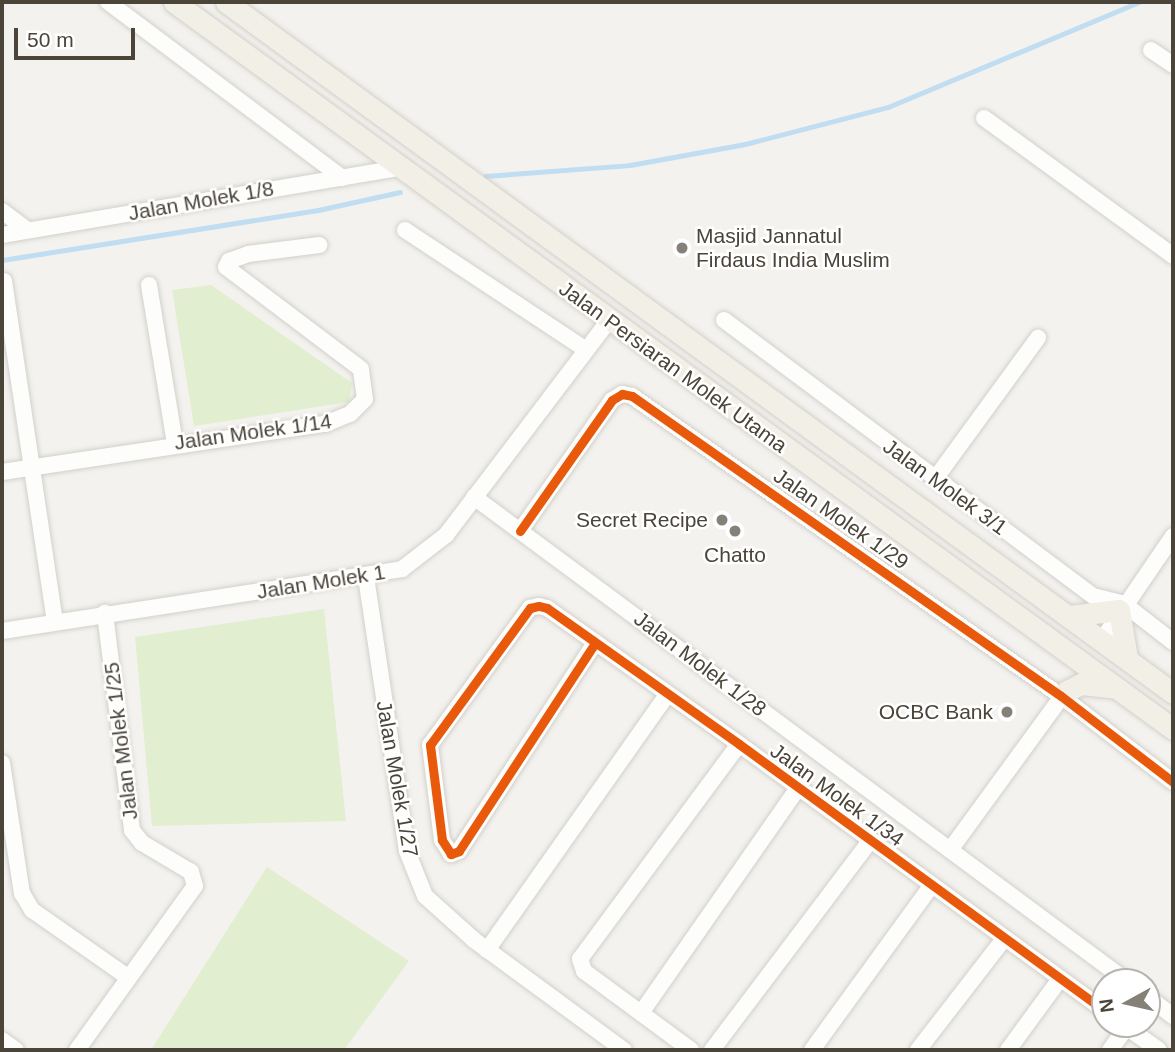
<!DOCTYPE html>
<style>
body{margin:0}
#map{position:relative;width:1175px;height:1052px;overflow:hidden;background:#f4f2ee;font-family:Arial,sans-serif}
div>[style]{position:absolute}
.green>*{inset:0;background:#e1eecf}
.stream>*{height:5px;margin:-2.5px;padding:0 2.5px;transform-origin:2.5px;border-radius:2.5px;background:#c0ddf1}
.roads{filter:drop-shadow(0 0 2px #d2d0cb) drop-shadow(0 0 2px #d2d0cb)}
.minor>*{height:16px;margin:-8px;padding:0 8px;transform-origin:8px;border-radius:8px;background:#fdfdfc}
.major>*{height:21px;margin:-10.5px;padding:0 10.5px;transform-origin:10.5px;border-radius:10.5px;background:#f2efe6}
.cycleway>*{height:9px;margin:-4.5px;padding:0 4.5px;transform-origin:4.5px;border-radius:4.5px;background:#e8590c}
.dots>*{width:19px;height:19px;translate:-50% -50%;box-sizing:border-box;border:4px solid #fff;border-radius:50%}
span{translate:-50% -50%;white-space:nowrap;text-align:center;line-height:1.15;-webkit-text-stroke:5px #fff;paint-order:stroke}
.street-label{font-size:21px;color:#4b4439}
.poi-label{font-size:21px;color:#4b4439}
.left{translate:0 -50%;text-align:left}
.right{translate:-100% -50%;text-align:right}
.frame{position:absolute;inset:0;border:4px solid #4b4439;pointer-events:none}
.north{position:absolute;left:1091px;top:968px;width:70px;height:70px;box-sizing:border-box;background:#fff;border:2px solid #b7b4b0;border-radius:50%;rotate:262deg;font-size:19px;font-weight:700;line-height:28px;text-align:center;color:#4b4439}
.north::after{content:'';display:block;margin:auto;width:24px;height:32px;background:#868178;clip-path:polygon(50% 0,100% 100%,50% 72%,0 100%)}
.scale{position:absolute;left:14px;top:28px;width:121px;height:32px;box-sizing:border-box;border:4px solid #4b4439;border-top:0;padding-left:9px;font-size:21px;line-height:24px;white-space:nowrap;color:#4b4439;-webkit-text-stroke:5px #fff;paint-order:stroke}
</style>
<div id="map">
<div class="green">
<i style="clip-path:polygon(211px 285px,352px 383px,349px 402px,194px 426px,172px 290px)"></i>
<i style="clip-path:polygon(324px 609px,346px 821px,152px 826px,135px 637px)"></i>
<i style="clip-path:polygon(267px 867px,409px 961px,344px 1050px,151px 1050px)"></i>
</div>
<div class="stream">
<i style="left:485px;top:176px;width:145px;rotate:-4.3deg"></i>
<i style="left:630px;top:165px;width:117px;rotate:-10.3deg"></i>
<i style="left:745px;top:144px;width:148px;rotate:-14.5deg"></i>
<i style="left:888px;top:107px;width:272px;rotate:-22.7deg"></i>
<i style="left:2px;top:260px;width:320px;rotate:-9deg"></i>
<i style="left:318px;top:210px;width:84px;rotate:-12.4deg"></i>
</div>
<div class="roads">
<div class="minor">
<i style="left:108px;top:2px;width:293px;rotate:36.9deg"></i>
<i style="left:1151px;top:50px;width:27px;rotate:34deg"></i>
<i style="left:984px;top:118px;width:234px;rotate:36.1deg"></i>
<i style="left:2px;top:211px;width:31px;rotate:37deg"></i>
<i style="left:405px;top:230px;width:217px;rotate:33.5deg"></i>
<i style="left:2px;top:235px;width:404px;rotate:-9.6deg"></i>
<i style="left:4px;top:281px;width:345px;rotate:81.5deg"></i>
<i style="left:149px;top:285px;width:161px;rotate:80.7deg"></i>
<i style="left:724px;top:320px;width:461px;rotate:36.8deg"></i>
<i style="left:1093px;top:596px;width:32px;rotate:14deg"></i>
<i style="left:1124px;top:604px;width:62px;rotate:37.8deg"></i>
<i style="left:2px;top:472px;width:327px;rotate:-8.5deg"></i>
<i style="left:325px;top:424px;width:27px;rotate:-22deg"></i>
<i style="left:350px;top:414px;width:21px;rotate:-45deg"></i>
<i style="left:365px;top:399px;width:30px;rotate:-98deg"></i>
<i style="left:361px;top:369px;width:169px;rotate:-142.9deg"></i>
<i style="left:226px;top:267px;width:7px;rotate:-63deg"></i>
<i style="left:229px;top:261px;width:20px;rotate:-20deg"></i>
<i style="left:248px;top:254px;width:72px;rotate:-7.2deg"></i>
<i style="left:935px;top:479px;width:175px;rotate:-53.9deg"></i>
<i style="left:474px;top:497px;width:814px;rotate:36.56deg"></i>
<i style="left:520px;top:531px;width:160px;rotate:-54.9deg"></i>
<i style="left:612px;top:400px;width:12px;rotate:-31deg"></i>
<i style="left:622px;top:394px;width:10px;rotate:11deg"></i>
<i style="left:632px;top:396px;width:523px;rotate:34.97deg"></i>
<i style="left:1061px;top:696px;width:141px;rotate:37.5deg"></i>
<i style="left:366px;top:577px;width:277px;rotate:81.5deg"></i>
<i style="left:407px;top:851px;width:48px;rotate:68.2deg"></i>
<i style="left:425px;top:896px;width:66px;rotate:41.9deg"></i>
<i style="left:474px;top:940px;width:186px;rotate:36.3deg"></i>
<i style="left:2px;top:631px;width:405px;rotate:-8.8deg"></i>
<i style="left:402px;top:569px;width:56px;rotate:-37.7deg"></i>
<i style="left:446px;top:535px;width:270px;rotate:-52.8deg"></i>
<i style="left:1102px;top:640px;width:126px;rotate:-55.7deg"></i>
<i style="left:595px;top:643px;width:249px;rotate:123.2deg"></i>
<i style="left:459px;top:851px;width:9px;rotate:159deg"></i>
<i style="left:451px;top:854px;width:17px;rotate:-123deg"></i>
<i style="left:442px;top:840px;width:96px;rotate:-97.2deg"></i>
<i style="left:430px;top:745px;width:170px;rotate:-53.9deg"></i>
<i style="left:530px;top:608px;width:9px;rotate:-13deg"></i>
<i style="left:539px;top:606px;width:8px;rotate:14deg"></i>
<i style="left:547px;top:608px;width:235px;rotate:35.3deg"></i>
<i style="left:739px;top:744px;width:453px;rotate:36.1deg"></i>
<i style="left:2px;top:763px;width:132px;rotate:81.3deg"></i>
<i style="left:22px;top:893px;width:20px;rotate:60deg"></i>
<i style="left:32px;top:910px;width:118px;rotate:35deg"></i>
<i style="left:950px;top:850px;width:200px;rotate:-53.9deg"></i>
<i style="left:487px;top:950px;width:312px;rotate:-54.8deg"></i>
<i style="left:1147px;top:996px;width:33px;rotate:38deg"></i>
<i style="left:641px;top:1013px;width:273px;rotate:-55.1deg"></i>
<i style="left:1122px;top:1024px;width:45px;rotate:35.1deg"></i>
<i style="left:2px;top:1040px;width:17px;rotate:36deg"></i>
<i style="left:77px;top:1050px;width:202px;rotate:-54.3deg"></i>
<i style="left:195px;top:886px;width:15px;rotate:-106deg"></i>
<i style="left:191px;top:872px;width:57px;rotate:-149.4deg"></i>
<i style="left:142px;top:843px;width:16px;rotate:-128deg"></i>
<i style="left:132px;top:830px;width:219px;rotate:-97.1deg"></i>
<i style="left:691px;top:1050px;width:133px;rotate:-143.6deg"></i>
<i style="left:584px;top:971px;width:13px;rotate:-108deg"></i>
<i style="left:580px;top:959px;width:267px;rotate:-53.5deg"></i>
<i style="left:712px;top:1050px;width:262px;rotate:-52.9deg"></i>
<i style="left:812px;top:1050px;width:203px;rotate:-54deg"></i>
<i style="left:918px;top:1050px;width:139px;rotate:-52.3deg"></i>
<i style="left:1008px;top:1050px;width:88px;rotate:-53.8deg"></i>
<i style="left:1110px;top:1050px;width:29px;rotate:-54deg"></i>
</div>
<div class="major">
<i style="left:174px;top:2px;width:1236px;rotate:36.04deg"></i>
<i style="left:226px;top:2px;width:1172px;rotate:36.12deg"></i>
<i style="left:1070px;top:616px;width:49px;rotate:-7deg"></i>
<i style="left:1119px;top:610px;width:49px;rotate:80.5deg"></i>
<i style="left:1065px;top:692px;width:18px;rotate:-27deg"></i>
<i style="left:1081px;top:684px;width:31px;rotate:6deg"></i>
</div>
</div>
<div class="cycleway">
<i style="left:520px;top:531px;width:160px;rotate:-54.9deg"></i>
<i style="left:612px;top:400px;width:12px;rotate:-31deg"></i>
<i style="left:622px;top:394px;width:10px;rotate:11deg"></i>
<i style="left:632px;top:396px;width:523px;rotate:34.97deg"></i>
<i style="left:1061px;top:696px;width:141px;rotate:37.5deg"></i>
<i style="left:595px;top:643px;width:249px;rotate:123.2deg"></i>
<i style="left:459px;top:851px;width:9px;rotate:159deg"></i>
<i style="left:451px;top:854px;width:17px;rotate:-123deg"></i>
<i style="left:442px;top:840px;width:96px;rotate:-97.2deg"></i>
<i style="left:430px;top:745px;width:170px;rotate:-53.9deg"></i>
<i style="left:530px;top:608px;width:9px;rotate:-13deg"></i>
<i style="left:539px;top:606px;width:8px;rotate:14deg"></i>
<i style="left:547px;top:608px;width:235px;rotate:35.3deg"></i>
<i style="left:739px;top:744px;width:453px;rotate:36.1deg"></i>
</div>
<div class="dots">
<i style="left:682px;top:248px;background:#868178"></i>
<i style="left:722px;top:520px;background:#868178"></i>
<i style="left:735px;top:531px;background:#868178"></i>
<i style="left:1007px;top:712px;background:#868178"></i>
</div>
<div class="street-label">
<span style="left:201px;top:201px;rotate:-10deg">Jalan Molek 1/8</span>
<span style="left:673px;top:367px;rotate:36deg">Jalan Persiaran Molek Utama</span>
<span style="left:253px;top:432px;rotate:-8deg">Jalan Molek 1/14</span>
<span style="left:945px;top:487px;rotate:36deg">Jalan Molek 3/1</span>
<span style="left:841px;top:519px;rotate:35deg">Jalan Molek 1/29</span>
<span style="left:321px;top:582px;rotate:-9deg">Jalan Molek 1</span>
<span style="left:700px;top:664px;rotate:37deg">Jalan Molek 1/28</span>
<span style="left:121px;top:741px;rotate:-97deg">Jalan Molek 1/25</span>
<span style="left:397px;top:779px;rotate:80deg">Jalan Molek 1/27</span>
<span style="left:837px;top:795px;rotate:36deg">Jalan Molek 1/34</span>
</div>
<div class="poi-label">
<span class="left" style="left:696px;top:248px">Masjid Jannatul<br>Firdaus India Muslim</span>
<span class="right" style="left:708px;top:520px">Secret Recipe</span>
<span style="left:735px;top:555px">Chatto</span>
<span class="right" style="left:993px;top:712px">OCBC Bank</span>
</div>
<div class="frame"></div>
<div class="north">N</div>
<div class="scale">50 m</div>
</div>
